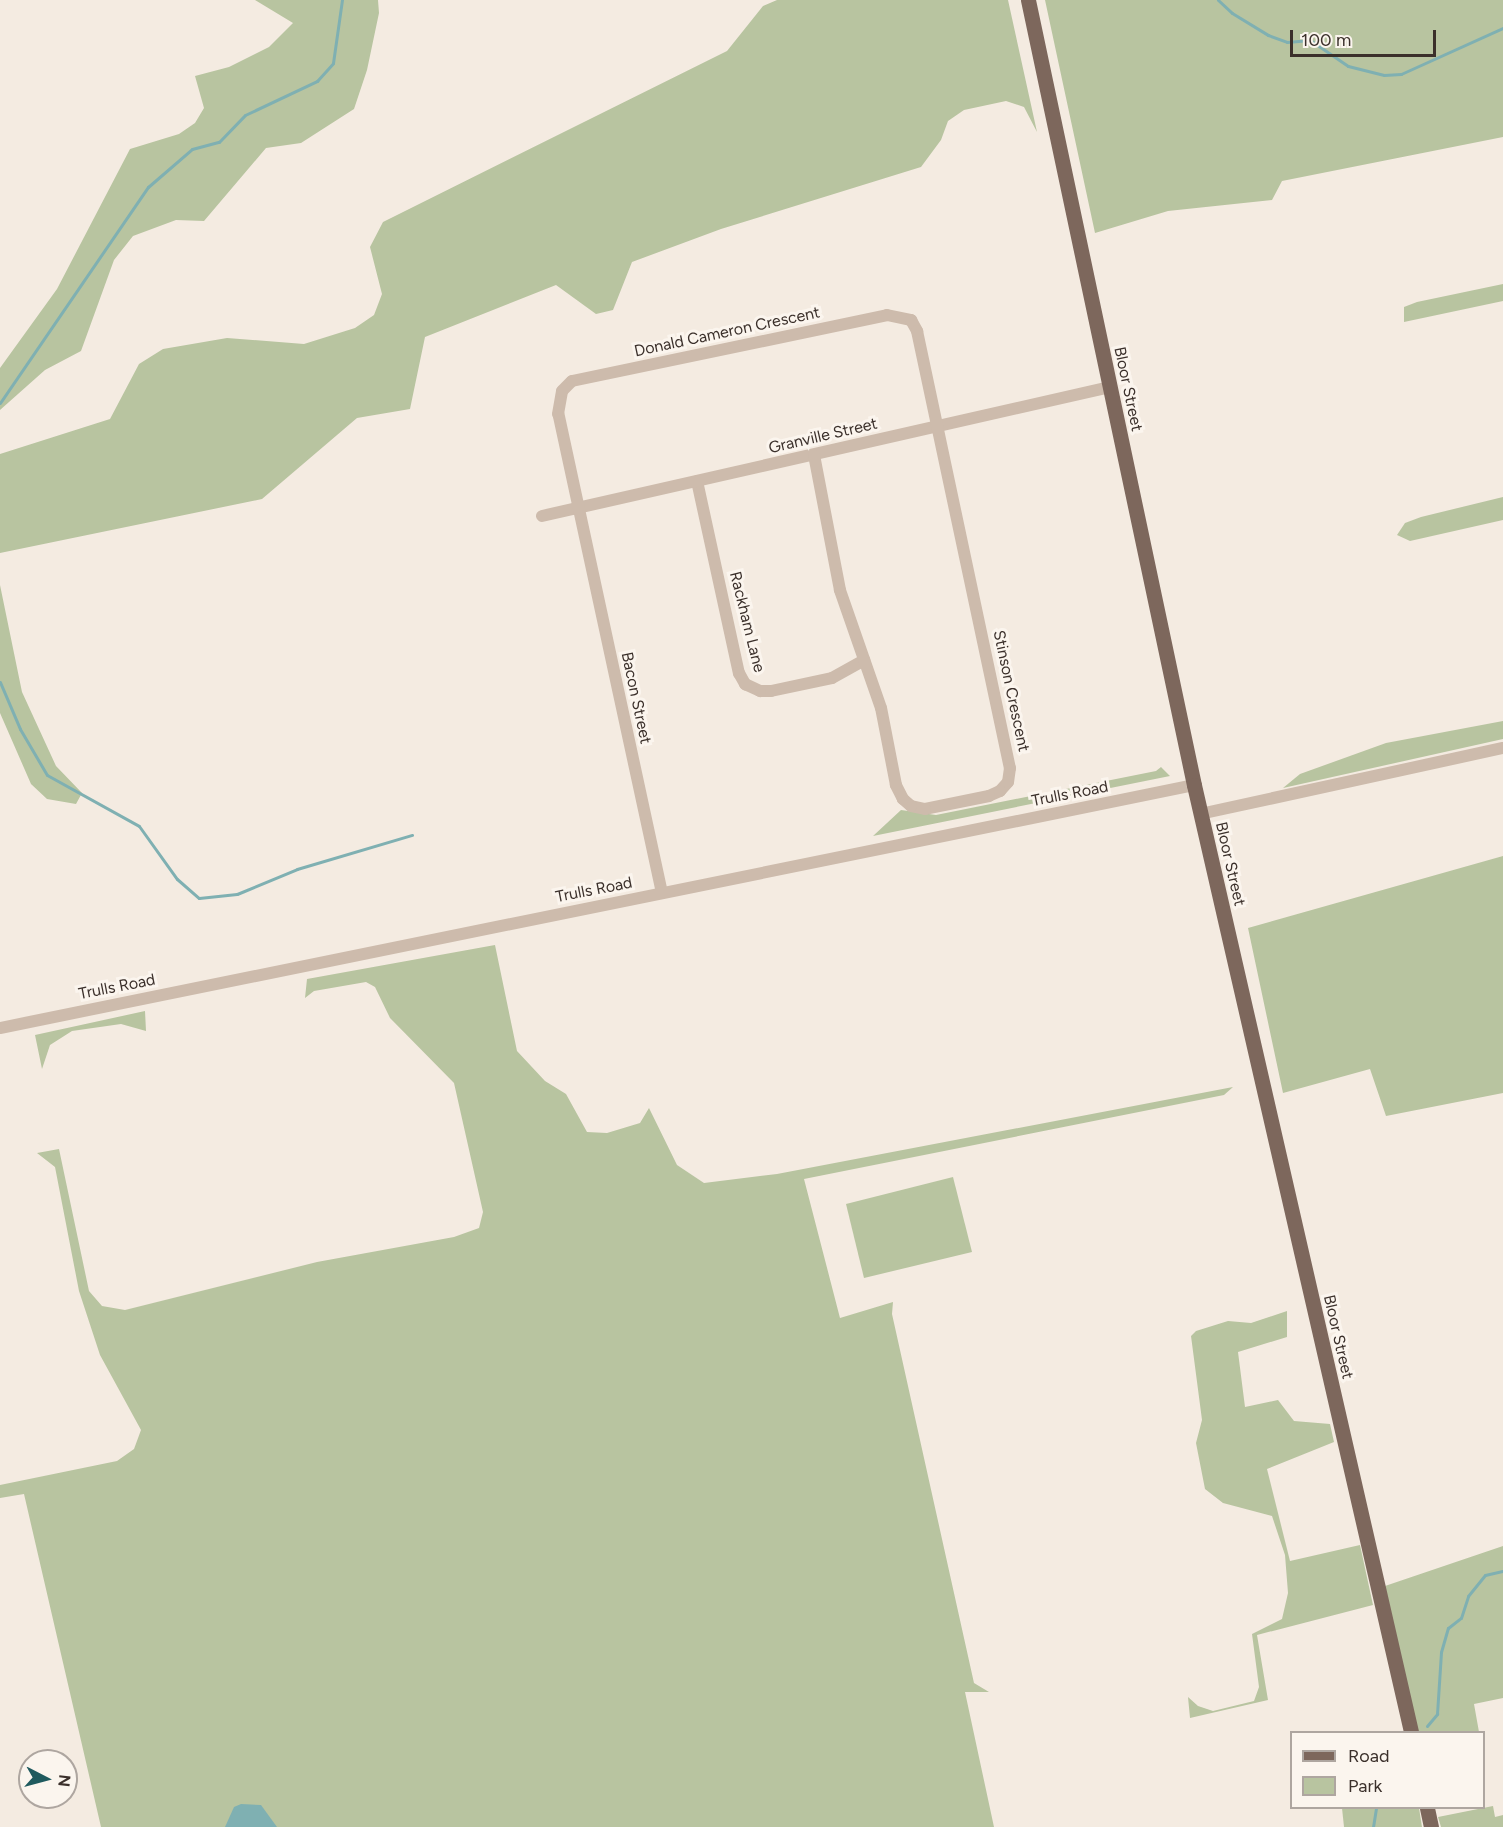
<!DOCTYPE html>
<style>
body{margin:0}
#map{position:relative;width:1503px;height:1827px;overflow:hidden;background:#f4ebe1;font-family:Figtree,sans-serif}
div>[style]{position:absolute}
.green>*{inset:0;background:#b8c4a0}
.water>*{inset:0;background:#7fb0b2}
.stream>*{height:3px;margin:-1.5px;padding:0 1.5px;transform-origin:1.5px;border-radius:1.5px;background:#7fb0b2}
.minor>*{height:12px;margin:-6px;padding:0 6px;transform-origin:6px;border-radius:6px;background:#cdbbac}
.major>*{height:15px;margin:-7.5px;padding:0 7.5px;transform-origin:7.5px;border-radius:7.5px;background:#7d675c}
span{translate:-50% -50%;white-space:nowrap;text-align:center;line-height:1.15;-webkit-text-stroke:6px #fbf5ee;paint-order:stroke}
.street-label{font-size:16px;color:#3b302b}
.legend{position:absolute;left:1290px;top:1731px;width:195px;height:78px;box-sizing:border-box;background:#fbf5ee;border:2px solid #aea6a0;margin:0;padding:8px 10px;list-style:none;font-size:18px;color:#3b302b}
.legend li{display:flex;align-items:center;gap:12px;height:30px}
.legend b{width:30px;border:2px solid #aea6a0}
.north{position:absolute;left:18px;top:1749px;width:60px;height:60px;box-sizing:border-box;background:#fbf5ee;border:2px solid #aea6a0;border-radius:50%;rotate:96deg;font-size:16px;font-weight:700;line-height:24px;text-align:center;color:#3b302b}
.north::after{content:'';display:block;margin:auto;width:21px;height:27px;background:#1f5a5e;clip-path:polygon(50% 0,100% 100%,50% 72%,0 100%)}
.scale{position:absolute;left:1290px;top:30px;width:146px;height:27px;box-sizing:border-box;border:3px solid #3b302b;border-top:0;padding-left:8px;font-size:18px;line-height:21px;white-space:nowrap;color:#3b302b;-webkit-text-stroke:4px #fbf5ee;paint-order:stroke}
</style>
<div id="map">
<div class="green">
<i style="clip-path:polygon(255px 0,378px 0,379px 13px,367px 70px,354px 109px,301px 143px,266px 148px,204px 221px,176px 220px,133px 236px,114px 260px,81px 351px,45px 370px,0 410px,0 368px,57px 289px,130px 149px,179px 134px,195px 123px,204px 108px,195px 76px,229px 67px,269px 47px,293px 23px)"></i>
<i style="clip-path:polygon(777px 0,1008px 0,1037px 132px,1024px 107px,1006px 101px,964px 110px,948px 121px,941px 140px,921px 167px,721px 229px,632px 262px,613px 310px,596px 314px,556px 285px,425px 337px,410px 409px,357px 418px,262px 499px,0 553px,0 454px,110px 419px,139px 364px,163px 349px,227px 338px,304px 344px,355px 328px,374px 315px,382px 294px,370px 247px,383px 222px,727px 51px,763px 6px)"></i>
<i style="clip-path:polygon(1045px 0,1503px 0,1503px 137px,1282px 181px,1272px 200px,1168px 211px,1095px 233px)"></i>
<i style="clip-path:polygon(1503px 284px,1503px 301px,1404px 322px,1404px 307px,1417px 302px)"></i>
<i style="clip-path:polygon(1503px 497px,1503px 520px,1410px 541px,1397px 535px,1405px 523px,1421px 517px)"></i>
<i style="clip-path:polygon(0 585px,22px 692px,56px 766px,82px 793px,76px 804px,47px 799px,31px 784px,0 713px)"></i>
<i style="clip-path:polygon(1503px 721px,1503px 739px,1283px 788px,1300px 774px,1386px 743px)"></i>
<i style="clip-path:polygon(1161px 767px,1170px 776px,873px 836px,901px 810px,936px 815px,1156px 771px)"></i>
<i style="clip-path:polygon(1503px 856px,1503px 1093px,1386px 1116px,1370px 1069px,1283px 1093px,1248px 928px)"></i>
<i style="clip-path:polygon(495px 945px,517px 1051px,545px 1081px,566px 1094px,587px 1132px,607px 1133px,640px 1123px,649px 1108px,677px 1165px,704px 1183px,777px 1174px,1233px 1087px,1224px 1095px,804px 1179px,840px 1318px,893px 1302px,892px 1314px,974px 1683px,989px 1692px,965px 1692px,994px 1827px,101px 1827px,24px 1494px,0 1498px,0 1485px,117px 1461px,134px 1449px,141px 1430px,100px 1355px,79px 1291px,55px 1167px,37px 1153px,59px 1149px,89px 1291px,102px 1306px,125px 1310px,317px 1262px,454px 1237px,479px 1228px,483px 1212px,454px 1083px,390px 1018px,375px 987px,366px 982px,314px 991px,305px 998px,307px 979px)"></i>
<i style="clip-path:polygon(145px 1011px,146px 1031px,121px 1024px,72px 1031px,50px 1045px,42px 1069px,35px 1035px)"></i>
<i style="clip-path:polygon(953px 1177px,972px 1252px,864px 1278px,846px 1204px)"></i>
<i style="clip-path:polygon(1287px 1311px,1287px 1337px,1238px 1352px,1245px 1407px,1278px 1400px,1294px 1421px,1330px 1424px,1334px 1442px,1267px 1469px,1290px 1561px,1360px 1545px,1373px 1605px,1257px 1635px,1268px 1700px,1190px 1718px,1188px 1697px,1198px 1706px,1213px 1711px,1254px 1701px,1259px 1687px,1252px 1634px,1282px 1619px,1288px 1593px,1285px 1555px,1272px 1516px,1223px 1503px,1205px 1489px,1196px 1443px,1202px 1420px,1191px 1336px,1196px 1331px,1228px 1321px,1251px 1323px)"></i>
<i style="clip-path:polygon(1503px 1546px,1503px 1698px,1474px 1704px,1479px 1732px,1418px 1732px,1385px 1586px)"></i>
<i style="clip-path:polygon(1493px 1806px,1495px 1817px,1503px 1815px,1503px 1827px,1441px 1827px,1438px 1817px)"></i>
<i style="clip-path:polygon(1342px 1808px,1419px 1808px,1422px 1827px,1344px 1827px)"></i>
</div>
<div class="water">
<i style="clip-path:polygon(241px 1804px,261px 1805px,277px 1827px,225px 1827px,234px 1807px)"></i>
</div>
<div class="stream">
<i style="left:1218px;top:0;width:19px;rotate:43deg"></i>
<i style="left:1232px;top:13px;width:42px;rotate:31.4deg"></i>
<i style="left:1268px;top:35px;width:20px;rotate:20deg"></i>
<i style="left:1287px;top:42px;width:23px;rotate:-5deg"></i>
<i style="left:1310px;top:40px;width:46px;rotate:34.4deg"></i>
<i style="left:1348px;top:66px;width:37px;rotate:14deg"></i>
<i style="left:1384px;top:75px;width:17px;rotate:-3deg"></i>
<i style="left:1401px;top:74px;width:112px;rotate:-24.3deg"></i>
<i style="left:0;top:403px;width:262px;rotate:-55.6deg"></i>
<i style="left:148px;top:187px;width:58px;rotate:-40.8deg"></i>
<i style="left:192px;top:149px;width:28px;rotate:-15deg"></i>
<i style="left:219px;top:142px;width:37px;rotate:-46deg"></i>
<i style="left:245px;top:115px;width:80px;rotate:-25.3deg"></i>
<i style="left:317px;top:81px;width:24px;rotate:-48deg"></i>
<i style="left:333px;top:63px;width:64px;rotate:-81.9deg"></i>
<i style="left:0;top:682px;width:51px;rotate:66.9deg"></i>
<i style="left:20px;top:729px;width:53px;rotate:59.6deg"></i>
<i style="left:47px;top:775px;width:105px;rotate:29deg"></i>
<i style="left:139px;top:826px;width:65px;rotate:54.4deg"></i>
<i style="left:177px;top:879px;width:29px;rotate:41deg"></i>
<i style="left:199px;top:898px;width:38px;rotate:-6deg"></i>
<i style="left:237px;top:894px;width:65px;rotate:-22.6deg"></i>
<i style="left:297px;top:869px;width:120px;rotate:-16.5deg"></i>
<i style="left:1427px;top:1726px;width:16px;rotate:-50deg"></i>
<i style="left:1437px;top:1714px;width:62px;rotate:-86.3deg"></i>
<i style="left:1441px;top:1652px;width:25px;rotate:-74deg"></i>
<i style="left:1448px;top:1628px;width:16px;rotate:-38deg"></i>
<i style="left:1461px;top:1618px;width:23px;rotate:-72deg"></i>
<i style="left:1468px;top:1596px;width:27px;rotate:-51deg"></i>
<i style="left:1485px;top:1575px;width:18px;rotate:-13deg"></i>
<i style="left:1373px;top:1827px;width:19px;rotate:-81deg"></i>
</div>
<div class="minor">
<i style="left:697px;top:481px;width:197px;rotate:77.7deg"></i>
<i style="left:739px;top:673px;width:13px;rotate:61deg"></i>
<i style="left:745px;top:684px;width:17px;rotate:25deg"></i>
<i style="left:760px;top:691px;width:11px"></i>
<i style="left:771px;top:691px;width:62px;rotate:-12deg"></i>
<i style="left:832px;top:678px;width:37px;rotate:-29deg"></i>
<i style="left:542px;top:516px;width:582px;rotate:-12.8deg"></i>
<i style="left:1200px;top:814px;width:310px;rotate:-12.3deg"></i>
<i style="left:662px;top:893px;width:490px;rotate:-102.2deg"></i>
<i style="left:558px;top:414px;width:23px;rotate:-80deg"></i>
<i style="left:562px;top:391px;width:14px;rotate:-45deg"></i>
<i style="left:572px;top:381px;width:322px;rotate:-11.8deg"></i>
<i style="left:887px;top:315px;width:25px;rotate:12deg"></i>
<i style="left:911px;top:320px;width:13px;rotate:61deg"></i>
<i style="left:917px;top:331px;width:447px;rotate:78deg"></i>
<i style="left:1010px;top:768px;width:14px;rotate:98deg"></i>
<i style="left:1008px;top:782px;width:12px;rotate:132deg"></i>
<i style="left:1000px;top:791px;width:12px;rotate:156deg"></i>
<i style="left:989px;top:796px;width:65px;rotate:168.5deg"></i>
<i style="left:925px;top:809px;width:14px;rotate:-168deg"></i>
<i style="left:911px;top:806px;width:11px;rotate:-139deg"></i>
<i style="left:903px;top:799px;width:16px;rotate:-117deg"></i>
<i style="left:896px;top:785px;width:78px;rotate:-101deg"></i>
<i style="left:881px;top:708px;width:125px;rotate:-109.2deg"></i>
<i style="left:840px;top:590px;width:137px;rotate:-100.9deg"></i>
<i style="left:0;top:1028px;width:1218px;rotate:-11.5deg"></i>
</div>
<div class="major">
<i style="left:1028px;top:0;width:802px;rotate:78.06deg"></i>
<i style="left:1194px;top:785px;width:972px;rotate:77.09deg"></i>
<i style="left:1427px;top:1808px;width:19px;rotate:78deg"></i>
</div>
<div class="street-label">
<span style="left:727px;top:332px;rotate:-12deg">Donald Cameron Crescent</span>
<span style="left:1128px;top:389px;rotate:78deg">Bloor Street</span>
<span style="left:823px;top:436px;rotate:-13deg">Granville Street</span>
<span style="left:747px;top:622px;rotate:76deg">Rackham Lane</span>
<span style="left:1011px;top:691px;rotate:78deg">Stinson Crescent</span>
<span style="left:636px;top:698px;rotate:78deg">Bacon Street</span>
<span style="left:1070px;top:794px;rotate:-11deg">Trulls Road</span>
<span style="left:1230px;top:864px;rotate:77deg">Bloor Street</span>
<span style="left:594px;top:890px;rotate:-11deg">Trulls Road</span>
<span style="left:117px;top:987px;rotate:-11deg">Trulls Road</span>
<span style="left:1338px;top:1337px;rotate:77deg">Bloor Street</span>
</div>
<ul class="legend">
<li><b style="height:8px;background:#7d675c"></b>Road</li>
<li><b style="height:16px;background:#b8c4a0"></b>Park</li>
</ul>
<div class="north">N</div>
<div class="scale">100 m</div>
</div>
